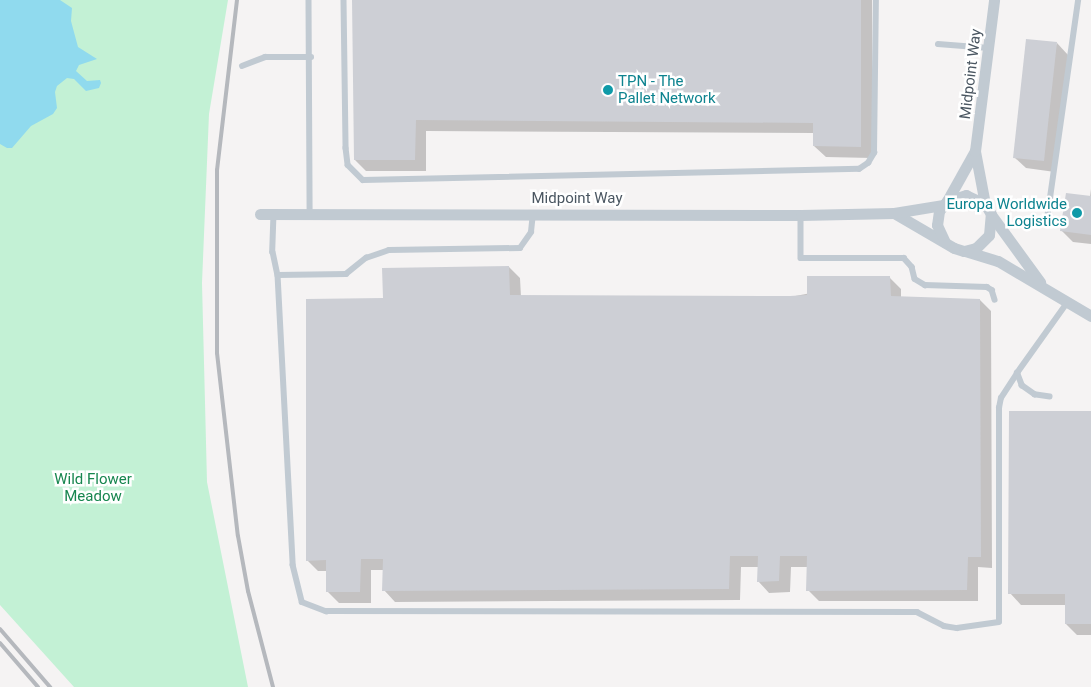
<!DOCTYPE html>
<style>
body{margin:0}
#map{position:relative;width:1091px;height:687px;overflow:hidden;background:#f5f3f3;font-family:Roboto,sans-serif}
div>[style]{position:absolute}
.green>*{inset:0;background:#c3f1d5}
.water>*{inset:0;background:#90daee}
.shadow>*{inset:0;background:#0003}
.building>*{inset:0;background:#cdcfd5}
.lane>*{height:5.5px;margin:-2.75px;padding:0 2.75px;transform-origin:2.75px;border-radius:2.75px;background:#c1cad2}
.street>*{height:11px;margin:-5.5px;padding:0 5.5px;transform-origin:5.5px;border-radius:5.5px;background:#c1cad2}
.rail>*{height:4px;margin:-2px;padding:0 2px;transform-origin:2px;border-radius:2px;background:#b5b8bd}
.dots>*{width:14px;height:14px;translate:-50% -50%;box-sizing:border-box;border:2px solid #fff;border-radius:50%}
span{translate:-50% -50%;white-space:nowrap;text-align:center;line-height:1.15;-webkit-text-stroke:5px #fff;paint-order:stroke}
.street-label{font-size:15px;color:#4a5661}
.culture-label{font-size:15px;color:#0d838f}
.left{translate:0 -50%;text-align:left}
.right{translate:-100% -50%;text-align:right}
.park-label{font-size:15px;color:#17864f}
</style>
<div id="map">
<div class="green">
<i style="clip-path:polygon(0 0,228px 0,209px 114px,202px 283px,207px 482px,248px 687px,74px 687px,0 605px)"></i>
</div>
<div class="water">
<i style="clip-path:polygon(0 0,60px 0,72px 8px,71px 21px,78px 47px,97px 59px,79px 65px,76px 71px,87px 81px,100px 80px,101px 83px,99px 88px,86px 91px,74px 79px,67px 78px,57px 86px,55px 92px,57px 108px,53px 114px,31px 126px,12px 148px,7px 148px,0 144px)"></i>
</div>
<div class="shadow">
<i style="clip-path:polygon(354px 0,872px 0,872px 158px,826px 157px,814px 146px,814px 133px,426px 131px,426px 171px,366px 171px,355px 160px)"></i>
<i style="clip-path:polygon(1057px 43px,1068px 55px,1055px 172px,1026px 168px,1014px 157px)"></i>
<i style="clip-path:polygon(1091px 189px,1091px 244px,1073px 242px,1061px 230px,1090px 197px)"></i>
<i style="clip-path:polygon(509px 267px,520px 278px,521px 297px,790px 297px,890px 278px,901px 289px,901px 298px,980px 300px,991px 311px,992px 568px,978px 567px,978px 601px,819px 601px,808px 590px,808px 567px,791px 567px,790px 592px,769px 593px,758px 581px,758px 567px,741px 567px,740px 600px,395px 602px,384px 590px,384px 570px,371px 570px,371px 603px,339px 603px,327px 591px,327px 571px,318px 571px,307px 560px,384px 299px)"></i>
<i style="clip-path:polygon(1091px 413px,1091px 635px,1077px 635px,1066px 624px,1066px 605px,1021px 605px,1010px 593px)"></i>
</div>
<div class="building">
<i style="clip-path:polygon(352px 0,861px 0,861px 147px,813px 146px,813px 123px,416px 120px,415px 160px,354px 160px)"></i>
<i style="clip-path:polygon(1026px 39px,1057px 42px,1044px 161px,1013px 158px)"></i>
<i style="clip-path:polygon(1066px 193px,1091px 196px,1091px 235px,1060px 231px)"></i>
<i style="clip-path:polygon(509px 266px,510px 295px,790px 296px,807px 295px,807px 276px,890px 276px,891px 296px,980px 299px,981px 557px,968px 557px,967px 590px,806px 591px,807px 556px,780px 556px,779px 581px,757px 582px,758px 556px,730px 556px,729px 589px,382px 591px,383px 559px,361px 559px,360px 592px,326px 592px,326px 560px,306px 561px,306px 299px,383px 298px,382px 268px)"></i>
<i style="clip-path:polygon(1009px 411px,1091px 411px,1091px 624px,1065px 624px,1065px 594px,1008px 594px)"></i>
</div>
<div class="lane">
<i style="left:309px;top:0;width:213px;rotate:89.7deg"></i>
<i style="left:344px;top:0;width:148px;rotate:89.2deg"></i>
<i style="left:346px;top:148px;width:17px;rotate:83deg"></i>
<i style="left:348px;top:165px;width:21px;rotate:45deg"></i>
<i style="left:363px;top:180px;width:496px;rotate:-1.3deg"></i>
<i style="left:859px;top:169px;width:11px;rotate:-34deg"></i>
<i style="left:868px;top:163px;width:12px;rotate:-59deg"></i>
<i style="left:874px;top:153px;width:153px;rotate:-89.3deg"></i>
<i style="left:938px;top:44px;width:51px;rotate:4.5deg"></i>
<i style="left:242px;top:66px;width:25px;rotate:-21deg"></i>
<i style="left:265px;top:57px;width:46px"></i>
<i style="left:274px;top:214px;width:38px;rotate:92deg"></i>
<i style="left:273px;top:252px;width:24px;rotate:78deg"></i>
<i style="left:278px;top:275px;width:290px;rotate:87deg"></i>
<i style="left:293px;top:565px;width:38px;rotate:76deg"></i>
<i style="left:302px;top:602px;width:26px;rotate:21deg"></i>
<i style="left:326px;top:611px;width:591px;rotate:0.1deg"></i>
<i style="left:917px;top:612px;width:30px;rotate:27deg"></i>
<i style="left:944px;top:626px;width:13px;rotate:9deg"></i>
<i style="left:957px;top:628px;width:42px;rotate:-8.1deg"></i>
<i style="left:999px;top:622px;width:214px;rotate:-90deg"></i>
<i style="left:999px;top:408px;width:10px;rotate:-79deg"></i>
<i style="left:1001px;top:398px;width:30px;rotate:-57deg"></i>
<i style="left:801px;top:215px;width:43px;rotate:90deg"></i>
<i style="left:801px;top:258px;width:103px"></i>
<i style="left:904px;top:258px;width:12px;rotate:48deg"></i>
<i style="left:912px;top:267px;width:12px;rotate:76deg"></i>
<i style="left:915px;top:279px;width:12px;rotate:31deg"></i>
<i style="left:925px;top:285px;width:62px;rotate:1.8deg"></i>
<i style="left:987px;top:287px;width:6px;rotate:31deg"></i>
<i style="left:992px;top:290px;width:10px;rotate:73deg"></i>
<i style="left:1047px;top:219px;width:221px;rotate:-81.9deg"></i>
<i style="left:278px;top:275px;width:68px;rotate:-0.8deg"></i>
<i style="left:346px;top:274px;width:26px;rotate:-39deg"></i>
<i style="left:366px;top:258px;width:24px;rotate:-19deg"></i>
<i style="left:389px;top:250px;width:131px;rotate:-0.9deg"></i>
<i style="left:520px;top:248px;width:19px;rotate:-55deg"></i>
<i style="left:531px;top:232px;width:18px;rotate:-84deg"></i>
<i style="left:1050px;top:397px;width:15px;rotate:-172deg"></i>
<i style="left:1035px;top:395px;width:16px;rotate:-145deg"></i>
<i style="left:1022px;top:386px;width:14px;rotate:-111deg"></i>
<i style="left:1017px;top:373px;width:86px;rotate:-54.5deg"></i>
</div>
<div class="street">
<i style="left:947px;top:201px;width:57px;rotate:-60.8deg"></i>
<i style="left:985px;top:204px;width:54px;rotate:-100.7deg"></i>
<i style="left:975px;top:151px;width:152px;rotate:-82.8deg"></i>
<i style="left:894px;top:213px;width:69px;rotate:30.3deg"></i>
<i style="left:954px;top:248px;width:10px;rotate:17deg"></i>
<i style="left:964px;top:251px;width:12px;rotate:-14deg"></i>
<i style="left:976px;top:248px;width:18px;rotate:-45deg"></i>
<i style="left:989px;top:235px;width:21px;rotate:-85deg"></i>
<i style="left:991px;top:214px;width:12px;rotate:-121deg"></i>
<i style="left:985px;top:204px;width:21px;rotate:-155deg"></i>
<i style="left:966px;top:195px;width:20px;rotate:162deg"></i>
<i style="left:947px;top:201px;width:13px;rotate:129deg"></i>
<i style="left:939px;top:211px;width:14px;rotate:98deg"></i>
<i style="left:937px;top:225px;width:19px;rotate:65deg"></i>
<i style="left:260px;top:214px;width:541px;rotate:0.11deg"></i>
<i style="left:801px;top:215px;width:93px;rotate:-1.2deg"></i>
<i style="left:894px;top:213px;width:50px;rotate:-9.3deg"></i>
<i style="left:992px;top:216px;width:82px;rotate:54deg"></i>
<i style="left:965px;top:251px;width:34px;rotate:17deg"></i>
<i style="left:998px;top:261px;width:108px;rotate:30.6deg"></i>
</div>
<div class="rail">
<i style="left:237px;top:0;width:171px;rotate:96.7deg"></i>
<i style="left:217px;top:170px;width:183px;rotate:90deg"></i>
<i style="left:217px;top:353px;width:184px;rotate:83.5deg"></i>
<i style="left:238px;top:536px;width:56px;rotate:79.7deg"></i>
<i style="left:248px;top:591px;width:99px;rotate:75.4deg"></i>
<i style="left:0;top:629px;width:77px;rotate:49.2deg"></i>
<i style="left:0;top:643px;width:58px;rotate:49.2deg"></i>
</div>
<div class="dots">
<i style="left:608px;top:90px;background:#0f9aa8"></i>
<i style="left:1077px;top:213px;background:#0f9aa8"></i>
</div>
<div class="street-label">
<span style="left:971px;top:74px;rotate:-83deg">Midpoint Way</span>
<span style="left:577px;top:199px">Midpoint Way</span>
</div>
<div class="culture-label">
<span class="left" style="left:618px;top:90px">TPN - The<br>Pallet Network</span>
<span class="right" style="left:1067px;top:213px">Europa Worldwide<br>Logistics</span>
</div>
<div class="park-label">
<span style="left:93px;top:488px">Wild Flower<br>Meadow</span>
</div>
</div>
